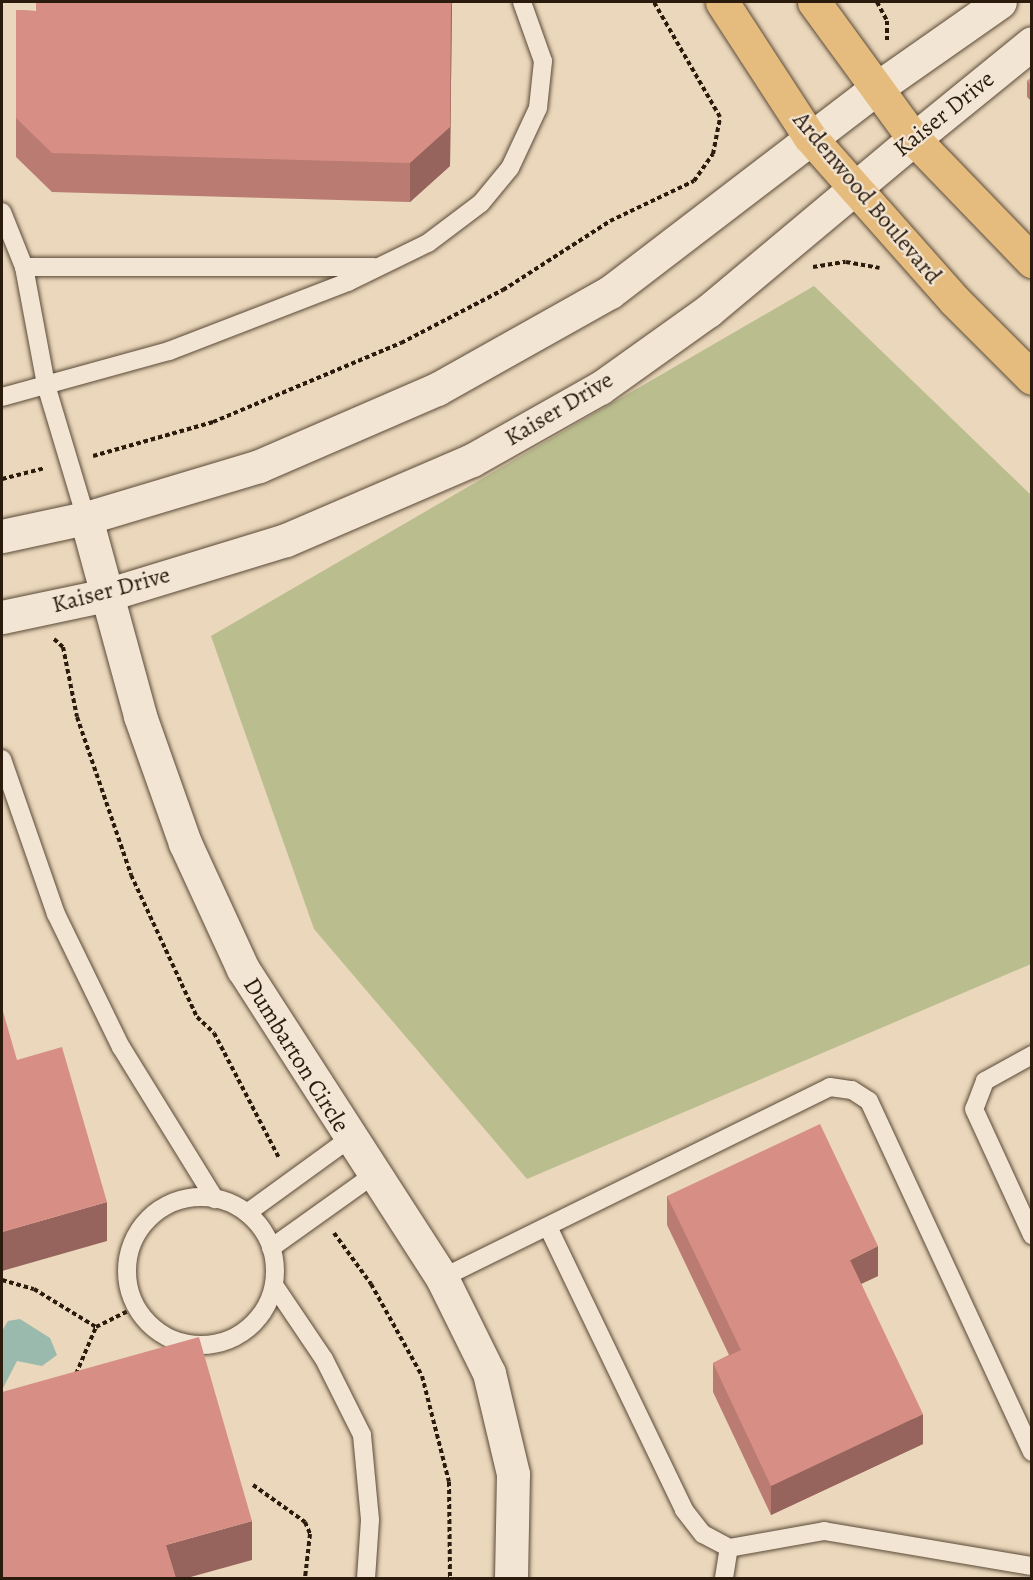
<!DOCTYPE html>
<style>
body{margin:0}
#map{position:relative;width:1033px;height:1580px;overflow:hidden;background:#ebd7bb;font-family:Alegreya,serif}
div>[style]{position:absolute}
.green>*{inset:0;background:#babd8e}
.water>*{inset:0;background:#99baad}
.path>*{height:4px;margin-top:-2px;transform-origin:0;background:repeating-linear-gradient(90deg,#2a1b0d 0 4.5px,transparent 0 7.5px)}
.roads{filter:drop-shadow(0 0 2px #5a4a38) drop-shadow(0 0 2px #5a4a38)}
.lane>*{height:18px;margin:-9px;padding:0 9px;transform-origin:9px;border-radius:9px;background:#f2e5d3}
.lane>.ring{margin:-9px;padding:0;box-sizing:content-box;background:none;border:18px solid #f2e5d3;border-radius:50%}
.street>*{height:33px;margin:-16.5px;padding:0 16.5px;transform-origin:16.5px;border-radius:16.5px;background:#f2e5d3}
.secondary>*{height:33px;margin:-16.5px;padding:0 16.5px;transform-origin:16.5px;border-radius:16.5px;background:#f2e5d3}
.primary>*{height:33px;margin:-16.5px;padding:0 16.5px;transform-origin:16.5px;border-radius:16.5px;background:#e6bc7e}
.wall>*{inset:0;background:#b97b72}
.shaded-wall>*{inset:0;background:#96645d}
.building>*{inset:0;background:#d78f85}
span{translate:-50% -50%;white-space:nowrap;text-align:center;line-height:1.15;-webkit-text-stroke:4.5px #f2e5d3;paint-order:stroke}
.street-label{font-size:24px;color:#2a1b0d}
.frame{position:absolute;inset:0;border:3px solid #2a1b0d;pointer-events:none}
</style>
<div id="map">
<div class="green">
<i style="clip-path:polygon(814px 286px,1031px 495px,1031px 964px,527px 1179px,314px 929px,211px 636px)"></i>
</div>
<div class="water">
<i style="clip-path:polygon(20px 1319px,50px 1338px,57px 1355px,42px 1366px,17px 1361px,2px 1390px,2px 1331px,8px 1321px)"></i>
</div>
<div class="path">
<i style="left:877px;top:2px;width:21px;rotate:62deg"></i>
<i style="left:887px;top:21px;width:21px;rotate:90deg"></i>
<i style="left:813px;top:267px;width:33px;rotate:-9deg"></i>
<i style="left:846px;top:262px;width:34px;rotate:10deg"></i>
<i style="left:93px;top:456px;width:125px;rotate:-15.8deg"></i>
<i style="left:213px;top:422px;width:204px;rotate:-22.8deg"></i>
<i style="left:401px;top:343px;width:115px;rotate:-27.5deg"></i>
<i style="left:503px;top:290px;width:127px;rotate:-32.8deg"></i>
<i style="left:610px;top:221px;width:93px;rotate:-25.5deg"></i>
<i style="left:694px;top:181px;width:33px;rotate:-55deg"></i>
<i style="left:713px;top:154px;width:38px;rotate:-79deg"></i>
<i style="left:720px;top:117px;width:133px;rotate:-119.9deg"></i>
<i style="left:2px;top:479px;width:44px;rotate:-14.3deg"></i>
<i style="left:54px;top:639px;width:12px;rotate:42deg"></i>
<i style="left:63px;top:647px;width:71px;rotate:78.7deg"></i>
<i style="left:77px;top:717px;width:167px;rotate:71.1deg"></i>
<i style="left:131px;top:875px;width:157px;rotate:65.1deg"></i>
<i style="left:197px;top:1017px;width:23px;rotate:43deg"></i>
<i style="left:214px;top:1033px;width:141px;rotate:62.5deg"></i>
<i style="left:334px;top:1233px;width:63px;rotate:54deg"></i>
<i style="left:371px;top:1284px;width:105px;rotate:61deg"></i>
<i style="left:422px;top:1376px;width:109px;rotate:75.7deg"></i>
<i style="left:449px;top:1482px;width:96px;rotate:89.4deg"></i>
<i style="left:2px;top:1280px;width:33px;rotate:16deg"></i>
<i style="left:34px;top:1289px;width:73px;rotate:31.5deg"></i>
<i style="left:76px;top:1374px;width:51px;rotate:-66.9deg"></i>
<i style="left:96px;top:1327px;width:45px;rotate:-26.6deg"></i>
<i style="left:253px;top:1485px;width:64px;rotate:35.4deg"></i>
<i style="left:305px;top:1522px;width:13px;rotate:67deg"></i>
<i style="left:310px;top:1534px;width:44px;rotate:96.5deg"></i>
</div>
<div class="roads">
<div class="lane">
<i style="left:2px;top:212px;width:59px;rotate:68.2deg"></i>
<i style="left:24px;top:267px;width:350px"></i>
<i style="left:24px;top:267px;width:120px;rotate:79.4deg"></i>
<i style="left:46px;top:385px;width:139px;rotate:73.3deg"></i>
<i style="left:2px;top:397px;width:173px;rotate:-15.4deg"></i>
<i style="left:169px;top:351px;width:192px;rotate:-21.1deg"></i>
<i style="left:348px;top:282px;width:89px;rotate:-26deg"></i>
<i style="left:428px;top:243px;width:66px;rotate:-37deg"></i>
<i style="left:481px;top:203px;width:45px;rotate:-50.4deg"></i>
<i style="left:510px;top:168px;width:66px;rotate:-65deg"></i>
<i style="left:538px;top:108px;width:47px;rotate:-83.9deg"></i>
<i style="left:543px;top:61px;width:63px;rotate:-109.6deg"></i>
<i style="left:2px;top:759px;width:164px;rotate:70.8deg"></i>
<i style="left:56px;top:914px;width:148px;rotate:64deg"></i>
<i style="left:121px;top:1047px;width:179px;rotate:58.3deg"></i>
<i style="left:1032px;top:1055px;width:54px;rotate:151deg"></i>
<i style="left:985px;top:1081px;width:30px;rotate:111deg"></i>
<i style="left:974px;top:1109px;width:139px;rotate:65.3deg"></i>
<i class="ring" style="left:127px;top:1197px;width:130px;height:130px"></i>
<i style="left:247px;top:1213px;width:126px;rotate:-36deg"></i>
<i style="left:549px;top:1229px;width:312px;rotate:64.3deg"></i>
<i style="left:684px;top:1510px;width:31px;rotate:52deg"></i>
<i style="left:703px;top:1534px;width:30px;rotate:28deg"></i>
<i style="left:729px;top:1548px;width:97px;rotate:-10.1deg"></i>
<i style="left:824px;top:1531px;width:211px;rotate:9.6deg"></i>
<i style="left:271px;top:1248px;width:124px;rotate:-35.5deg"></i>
<i style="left:442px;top:1278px;width:432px;rotate:-26.2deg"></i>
<i style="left:830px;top:1087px;width:22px;rotate:8deg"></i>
<i style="left:852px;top:1090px;width:20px;rotate:33deg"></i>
<i style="left:869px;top:1101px;width:387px;rotate:65.1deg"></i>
<i style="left:274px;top:1285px;width:89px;rotate:56deg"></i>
<i style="left:324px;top:1359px;width:85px;rotate:63.4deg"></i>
<i style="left:362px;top:1435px;width:85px;rotate:84.6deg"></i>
<i style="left:370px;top:1520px;width:58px;rotate:93.9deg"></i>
<i style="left:724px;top:1578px;width:30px;rotate:-81deg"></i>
</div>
<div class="street">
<i style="left:877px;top:88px;width:150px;rotate:-35deg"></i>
<i style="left:914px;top:139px;width:152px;rotate:-39.1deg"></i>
</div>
<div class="secondary">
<i style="left:86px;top:518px;width:205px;rotate:74.7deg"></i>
<i style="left:140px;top:716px;width:135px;rotate:70.5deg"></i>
<i style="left:185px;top:843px;width:139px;rotate:65.3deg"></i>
<i style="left:243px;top:969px;width:368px;rotate:57.2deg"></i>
<i style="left:442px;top:1278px;width:106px;rotate:63.7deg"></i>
<i style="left:489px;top:1373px;width:104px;rotate:76.6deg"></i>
<i style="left:513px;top:1474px;width:104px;rotate:91.1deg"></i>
<i style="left:2px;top:536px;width:86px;rotate:-12.1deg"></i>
<i style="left:86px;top:518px;width:181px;rotate:-16.7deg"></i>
<i style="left:259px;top:466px;width:194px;rotate:-23.4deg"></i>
<i style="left:437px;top:389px;width:198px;rotate:-29.3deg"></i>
<i style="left:610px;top:292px;width:336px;rotate:-37.4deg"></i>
<i style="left:2px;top:617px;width:106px;rotate:-11.9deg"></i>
<i style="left:106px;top:595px;width:188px;rotate:-17deg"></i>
<i style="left:286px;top:540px;width:202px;rotate:-23.3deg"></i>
<i style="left:472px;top:460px;width:147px;rotate:-29.4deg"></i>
<i style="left:600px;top:388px;width:133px;rotate:-35.5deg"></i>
<i style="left:708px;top:311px;width:268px;rotate:-39.9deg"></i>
</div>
<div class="primary">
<i style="left:722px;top:2px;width:160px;rotate:57deg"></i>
<i style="left:809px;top:136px;width:219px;rotate:48.5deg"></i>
<i style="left:954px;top:300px;width:110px;rotate:45deg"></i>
<i style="left:814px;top:2px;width:170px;rotate:53.9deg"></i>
<i style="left:914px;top:139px;width:170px;rotate:46deg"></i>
</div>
</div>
<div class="wall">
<i style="clip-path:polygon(452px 2px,450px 166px,410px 202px,52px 192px,16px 157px,16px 10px,36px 11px)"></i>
<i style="clip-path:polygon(1032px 77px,1032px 102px,1027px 97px,1027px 81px)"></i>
<i style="clip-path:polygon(667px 1196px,878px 1276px,861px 1284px,923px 1444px,771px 1515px,713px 1392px,713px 1363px,729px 1355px,667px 1225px)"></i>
</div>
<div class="shaded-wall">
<i style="clip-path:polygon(452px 2px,450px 166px,410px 202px,410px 163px)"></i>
<i style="clip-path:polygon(107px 1202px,107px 1241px,2px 1271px,2px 1232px)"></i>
<i style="clip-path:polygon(878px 1246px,878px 1276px,850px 1289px,850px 1260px)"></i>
<i style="clip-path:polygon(923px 1414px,923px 1444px,771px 1515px,771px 1486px)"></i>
<i style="clip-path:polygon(252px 1521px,252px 1560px,187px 1578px,166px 1578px,166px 1545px)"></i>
</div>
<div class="building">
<i style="clip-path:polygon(36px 2px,451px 2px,450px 127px,410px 163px,52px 153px,16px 118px,16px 10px,36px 11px)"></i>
<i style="clip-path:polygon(1032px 77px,1032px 86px,1027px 81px)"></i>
<i style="clip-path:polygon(2px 1008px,17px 1060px,62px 1047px,107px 1202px,2px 1232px)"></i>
<i style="clip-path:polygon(820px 1124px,878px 1246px,850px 1260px,923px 1414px,771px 1486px,713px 1363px,741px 1350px,667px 1196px)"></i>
<i style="clip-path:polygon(199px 1337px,252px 1521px,166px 1545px,176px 1578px,2px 1578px,2px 1392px)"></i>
</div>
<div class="street-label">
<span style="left:944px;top:114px;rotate:-39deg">Kaiser Drive</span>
<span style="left:867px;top:198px;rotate:50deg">Ardenwood Boulevard</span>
<span style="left:559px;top:409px;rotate:-31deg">Kaiser Drive</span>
<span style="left:111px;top:590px;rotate:-15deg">Kaiser Drive</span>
<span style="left:296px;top:1055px;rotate:58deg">Dumbarton Circle</span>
</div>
<div class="frame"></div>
</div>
